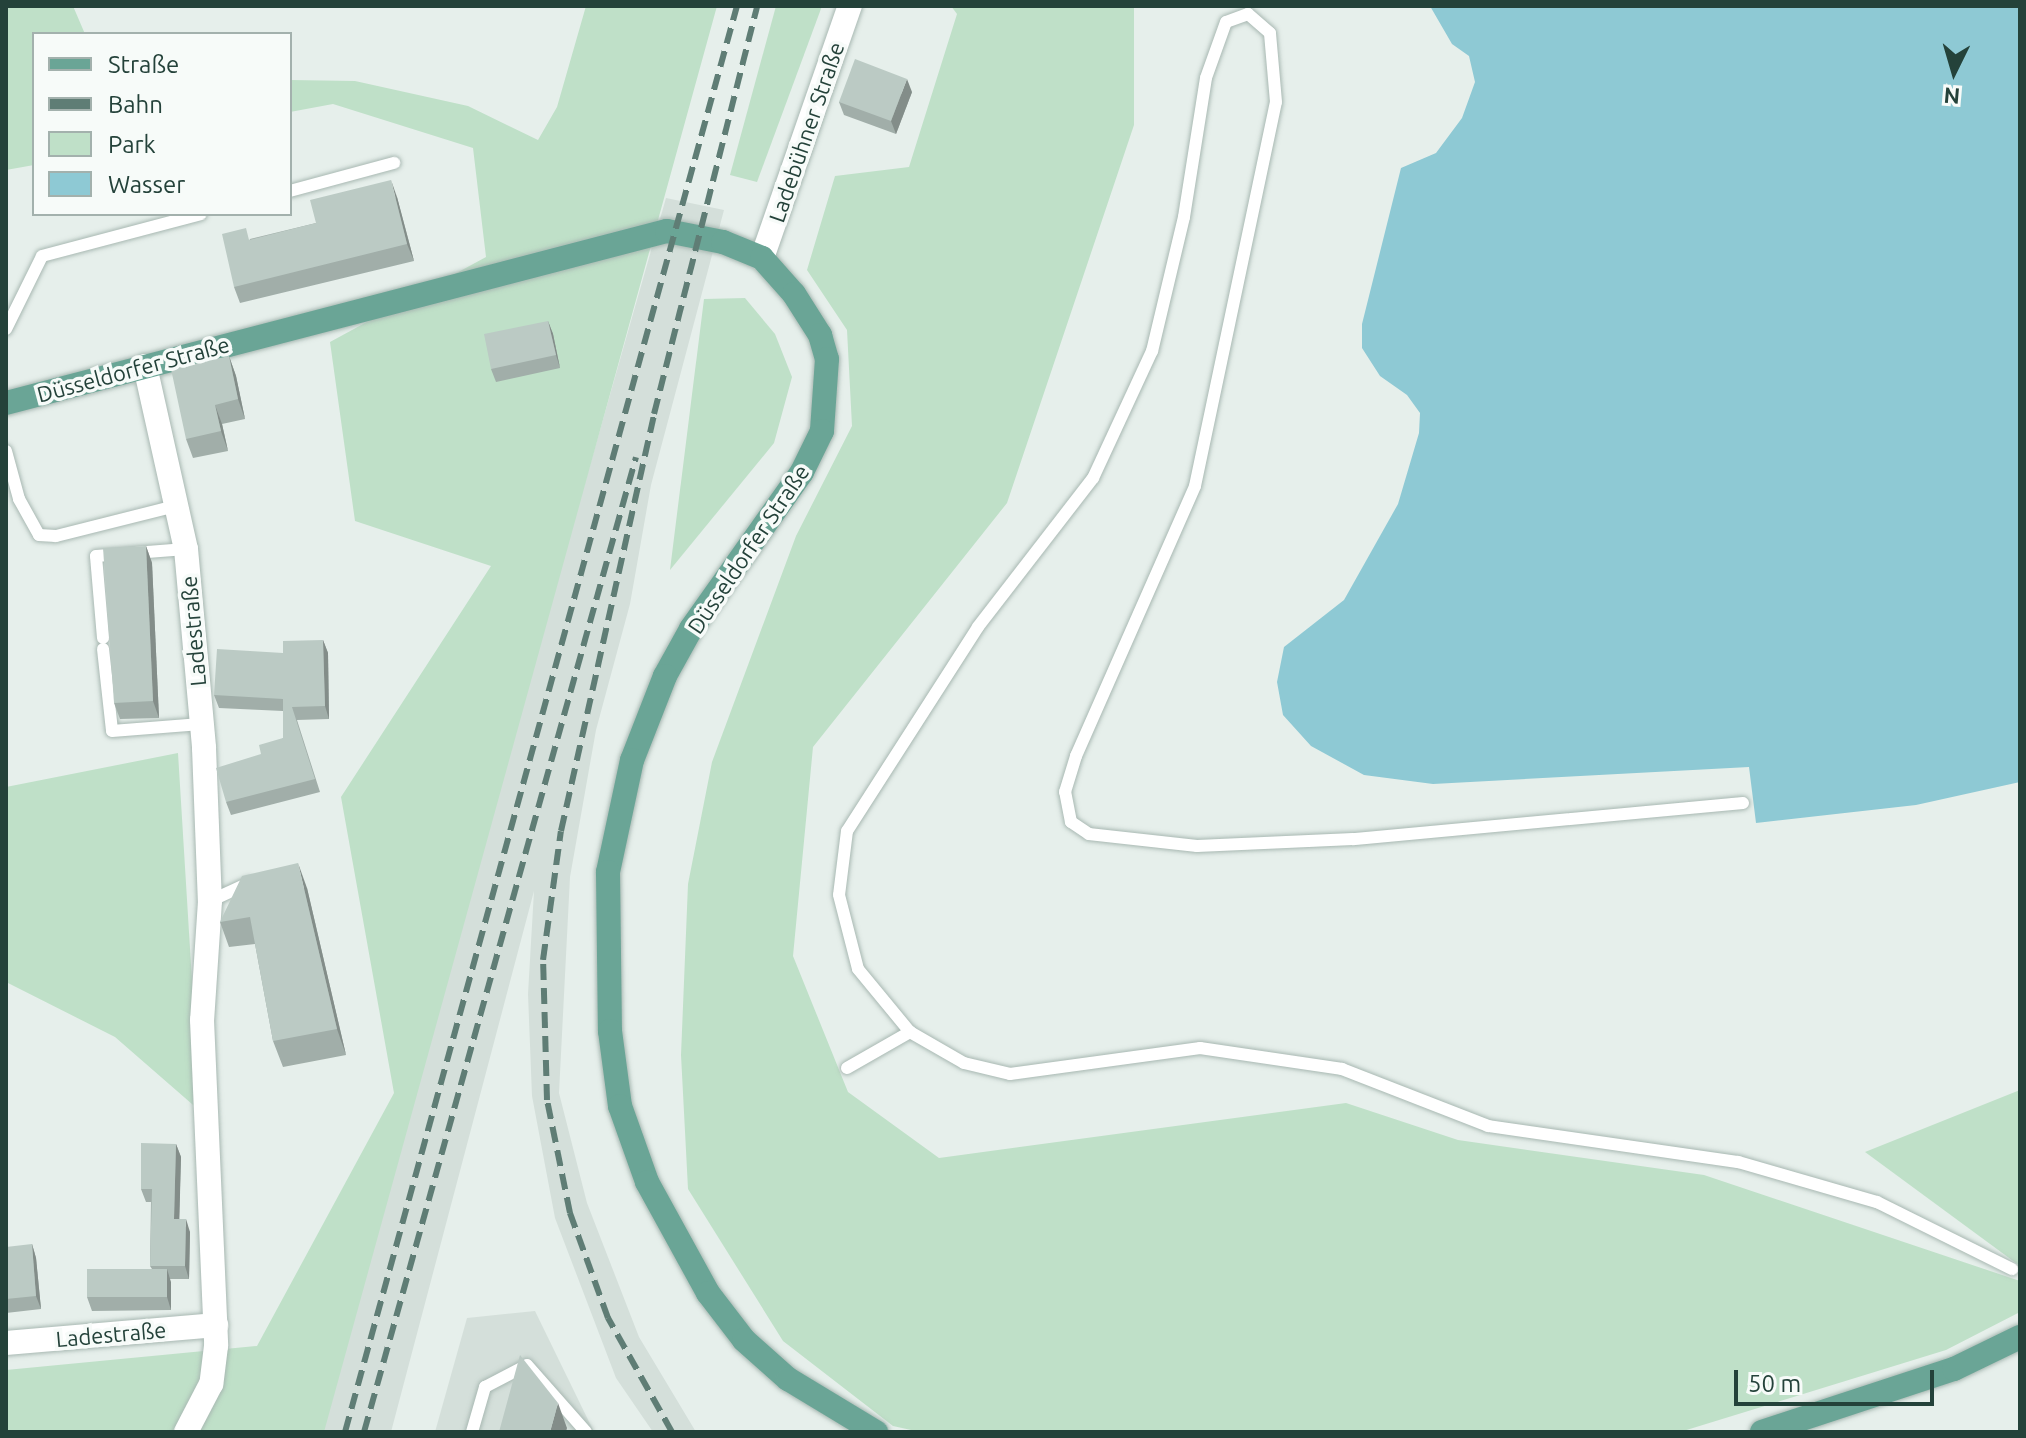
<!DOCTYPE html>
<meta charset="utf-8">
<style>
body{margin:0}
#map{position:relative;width:2026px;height:1438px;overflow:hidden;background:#e6efeb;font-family:Ubuntu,sans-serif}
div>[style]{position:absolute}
.built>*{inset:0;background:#d4dfda}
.green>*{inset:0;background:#bfe0c8}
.water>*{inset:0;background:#8ec9d4}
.roads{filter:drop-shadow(0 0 2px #a8b8b2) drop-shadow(0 0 2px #a8b8b2)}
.lane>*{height:12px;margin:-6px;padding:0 6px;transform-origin:6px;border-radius:6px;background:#fff}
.street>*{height:24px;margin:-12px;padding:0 12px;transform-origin:12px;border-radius:12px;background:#fff}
.primary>*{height:24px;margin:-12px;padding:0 12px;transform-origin:12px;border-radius:12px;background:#6aa596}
.rail>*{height:6px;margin-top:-3px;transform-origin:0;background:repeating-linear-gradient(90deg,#5f7d75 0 16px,transparent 0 24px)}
.wall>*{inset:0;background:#a1aea9}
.shaded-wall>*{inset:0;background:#838d89}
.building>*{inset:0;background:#bbcac4}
span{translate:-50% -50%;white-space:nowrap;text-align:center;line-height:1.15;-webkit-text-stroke:7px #f7fbf9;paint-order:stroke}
.street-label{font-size:22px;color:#24423a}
.frame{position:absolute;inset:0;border:8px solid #24423a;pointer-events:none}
.legend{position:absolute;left:32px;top:32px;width:260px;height:184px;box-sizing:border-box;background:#f7fbf9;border:2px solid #a3b1ad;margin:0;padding:10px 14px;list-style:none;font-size:24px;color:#24423a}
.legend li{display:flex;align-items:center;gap:16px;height:40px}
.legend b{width:40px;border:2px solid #a3b1ad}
.north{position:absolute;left:1914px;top:32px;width:80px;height:80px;-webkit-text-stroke:6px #f7fbf9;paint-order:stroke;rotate:185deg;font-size:22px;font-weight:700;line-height:32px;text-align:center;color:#24423a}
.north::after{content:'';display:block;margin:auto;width:28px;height:36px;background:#24423a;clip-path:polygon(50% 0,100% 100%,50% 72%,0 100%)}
.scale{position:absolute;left:1734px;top:1370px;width:200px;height:36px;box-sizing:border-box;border:4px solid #24423a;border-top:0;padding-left:10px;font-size:24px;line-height:28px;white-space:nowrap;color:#24423a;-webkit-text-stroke:6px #f7fbf9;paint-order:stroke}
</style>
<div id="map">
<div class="built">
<i style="clip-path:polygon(666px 198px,724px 210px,651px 485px,630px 604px,596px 730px,570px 877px,559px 1093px,587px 1203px,639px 1337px,696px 1432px,653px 1432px,616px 1378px,555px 1218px,532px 1096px,528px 994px,534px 891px,391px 1432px,315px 1432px)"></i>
<i style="clip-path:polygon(535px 1311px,594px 1432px,435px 1432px,467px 1318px)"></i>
</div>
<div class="green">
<i style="clip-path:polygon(6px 6px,73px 6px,85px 34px,34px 34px,34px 165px,6px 170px)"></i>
<i style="clip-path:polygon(586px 6px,717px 6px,324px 1432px,6px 1432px,6px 1370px,257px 1346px,394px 1093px,341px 797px,491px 566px,355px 521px,330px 342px,486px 257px,473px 148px,333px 104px,290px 112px,290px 80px,355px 81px,468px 106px,538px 140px,557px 107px)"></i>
<i style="clip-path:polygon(776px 6px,822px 6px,757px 182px,730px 175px)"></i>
<i style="clip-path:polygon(951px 6px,1134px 6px,1134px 125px,1007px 503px,813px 747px,793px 956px,848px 1092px,939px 1158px,1346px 1103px,1458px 1140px,1704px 1175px,2020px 1281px,2020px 1312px,1946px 1350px,1680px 1432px,920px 1432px,893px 1426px,783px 1341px,688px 1189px,681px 1055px,688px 884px,712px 762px,796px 536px,852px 426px,847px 330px,807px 270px,835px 176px,909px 167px,957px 14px)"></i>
<i style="clip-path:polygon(745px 298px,775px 334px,792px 377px,774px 443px,670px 570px,704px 299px)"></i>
<i style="clip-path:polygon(178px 753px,200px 1111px,115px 1037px,6px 982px,6px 787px)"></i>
<i style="clip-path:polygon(2020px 1090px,2020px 1266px,1865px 1152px)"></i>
</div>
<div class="water">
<i style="clip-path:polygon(1430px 6px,2020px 6px,2020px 782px,1916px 805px,1756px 823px,1749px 767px,1433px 784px,1364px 775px,1311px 746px,1283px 715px,1277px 682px,1284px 647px,1344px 600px,1398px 504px,1419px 433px,1420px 413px,1407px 395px,1380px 376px,1362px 348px,1362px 324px,1401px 168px,1436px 153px,1462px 118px,1475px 82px,1469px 56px,1452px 44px)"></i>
</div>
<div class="roads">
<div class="lane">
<i style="left:290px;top:191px;width:108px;rotate:-15.1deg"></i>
<i style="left:6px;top:329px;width:81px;rotate:-63.7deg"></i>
<i style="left:42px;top:256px;width:164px;rotate:-14.8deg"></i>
<i style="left:6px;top:451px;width:50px;rotate:74.8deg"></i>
<i style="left:19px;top:499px;width:41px;rotate:60.9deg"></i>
<i style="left:39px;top:535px;width:17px;rotate:3deg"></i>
<i style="left:56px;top:536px;width:127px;rotate:-14.1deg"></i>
<i style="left:103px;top:638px;width:82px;rotate:-94.9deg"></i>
<i style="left:96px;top:556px;width:90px;rotate:-4.4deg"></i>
<i style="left:103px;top:649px;width:82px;rotate:83.7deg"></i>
<i style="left:112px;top:731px;width:89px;rotate:-4.5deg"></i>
<i style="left:1743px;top:803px;width:392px;rotate:174.7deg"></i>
<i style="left:1353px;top:839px;width:156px;rotate:177.4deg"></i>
<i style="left:1197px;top:846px;width:109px;rotate:-173.7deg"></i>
<i style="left:1089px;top:834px;width:22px;rotate:-146deg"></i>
<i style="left:1071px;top:822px;width:31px;rotate:-101deg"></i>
<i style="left:1065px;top:792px;width:38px;rotate:-73deg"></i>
<i style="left:1076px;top:756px;width:295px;rotate:-66.2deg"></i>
<i style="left:1195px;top:486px;width:392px;rotate:-78.1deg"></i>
<i style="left:1276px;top:102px;width:69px;rotate:-95deg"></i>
<i style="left:1270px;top:33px;width:29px;rotate:-139deg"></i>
<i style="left:1248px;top:14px;width:23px;rotate:160deg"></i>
<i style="left:1226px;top:22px;width:59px;rotate:109.7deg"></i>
<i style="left:1206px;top:78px;width:141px;rotate:99deg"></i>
<i style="left:1184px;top:217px;width:138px;rotate:103.4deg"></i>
<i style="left:1152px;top:351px;width:140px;rotate:114.9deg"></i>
<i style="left:1093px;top:478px;width:188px;rotate:127.7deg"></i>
<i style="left:978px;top:627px;width:242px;rotate:122.7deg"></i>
<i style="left:847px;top:831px;width:64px;rotate:97.1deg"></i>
<i style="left:839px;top:895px;width:76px;rotate:75.6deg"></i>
<i style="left:858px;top:969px;width:82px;rotate:50.5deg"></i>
<i style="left:910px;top:1032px;width:62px;rotate:29.9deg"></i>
<i style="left:964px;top:1063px;width:47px;rotate:13.4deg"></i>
<i style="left:1010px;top:1074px;width:192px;rotate:-7.8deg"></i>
<i style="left:1200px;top:1048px;width:144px;rotate:8.4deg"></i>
<i style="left:1342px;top:1069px;width:157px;rotate:21.3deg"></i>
<i style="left:1488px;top:1126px;width:253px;rotate:8.2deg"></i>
<i style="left:1738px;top:1162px;width:145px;rotate:16.1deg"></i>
<i style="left:1877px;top:1202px;width:151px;rotate:26.4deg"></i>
<i style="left:210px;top:901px;width:43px;rotate:-24.8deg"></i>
<i style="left:847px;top:1068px;width:73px;rotate:-29.7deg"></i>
<i style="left:472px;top:1432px;width:47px;rotate:-73.9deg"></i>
<i style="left:485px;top:1387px;width:47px;rotate:-27.6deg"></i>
<i style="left:527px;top:1365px;width:89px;rotate:48.6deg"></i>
</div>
<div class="street">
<i style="left:762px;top:258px;width:267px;rotate:-70.8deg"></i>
<i style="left:145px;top:366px;width:188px;rotate:77.4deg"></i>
<i style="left:186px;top:549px;width:200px;rotate:84.8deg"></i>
<i style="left:204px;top:748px;width:153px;rotate:87.8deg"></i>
<i style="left:210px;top:901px;width:119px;rotate:93.8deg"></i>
<i style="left:202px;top:1020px;width:326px;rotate:87.5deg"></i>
<i style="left:216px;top:1346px;width:38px;rotate:97deg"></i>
<i style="left:211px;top:1384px;width:54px;rotate:117.5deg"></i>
<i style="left:6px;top:1343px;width:211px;rotate:-4.9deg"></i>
</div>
<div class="primary">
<i style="left:6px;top:403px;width:683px;rotate:-14.59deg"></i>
<i style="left:667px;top:231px;width:57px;rotate:11.1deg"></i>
<i style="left:723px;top:242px;width:42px;rotate:22.3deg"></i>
<i style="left:762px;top:258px;width:48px;rotate:48.4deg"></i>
<i style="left:794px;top:294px;width:49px;rotate:57.6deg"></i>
<i style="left:820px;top:335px;width:25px;rotate:74deg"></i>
<i style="left:827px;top:359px;width:72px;rotate:94deg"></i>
<i style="left:822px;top:431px;width:46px;rotate:116deg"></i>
<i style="left:802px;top:472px;width:192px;rotate:125.3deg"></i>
<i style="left:691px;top:629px;width:54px;rotate:119deg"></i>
<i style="left:665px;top:676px;width:90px;rotate:111.4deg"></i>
<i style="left:632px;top:760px;width:115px;rotate:102.1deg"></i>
<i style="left:608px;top:872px;width:159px;rotate:89.3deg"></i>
<i style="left:610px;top:1031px;width:76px;rotate:82.4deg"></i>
<i style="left:620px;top:1106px;width:81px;rotate:70.4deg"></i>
<i style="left:647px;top:1182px;width:127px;rotate:61.2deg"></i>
<i style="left:708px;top:1293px;width:59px;rotate:52.5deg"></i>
<i style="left:744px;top:1340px;width:59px;rotate:41.6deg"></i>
<i style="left:788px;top:1379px;width:103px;rotate:31.1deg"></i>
<i style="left:1762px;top:1432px;width:202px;rotate:-18.2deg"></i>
<i style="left:1954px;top:1369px;width:73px;rotate:-25.9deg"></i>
</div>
</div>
<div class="rail">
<i style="left:345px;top:1432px;width:1479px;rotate:-74.63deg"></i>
<i style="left:364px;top:1432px;width:1012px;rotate:-74.41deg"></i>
<i style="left:672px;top:1432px;width:131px;rotate:-119.3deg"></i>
<i style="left:608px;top:1318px;width:112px;rotate:-109.9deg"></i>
<i style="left:570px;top:1213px;width:115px;rotate:-101.5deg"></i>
<i style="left:547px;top:1100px;width:140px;rotate:-91.6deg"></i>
<i style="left:543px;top:960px;width:130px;rotate:-82.1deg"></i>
<i style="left:561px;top:831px;width:427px;rotate:-77.4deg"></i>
<i style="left:654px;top:414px;width:421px;rotate:-75.8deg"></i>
</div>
<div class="wall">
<i style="clip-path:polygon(912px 92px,896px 134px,844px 115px,839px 102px)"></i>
<i style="clip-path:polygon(397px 197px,414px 261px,240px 303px,234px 287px,250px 239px,316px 223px)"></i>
<i style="clip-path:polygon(548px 321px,553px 334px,560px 368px,496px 382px,491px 369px)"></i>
<i style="clip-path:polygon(229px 356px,236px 376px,245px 419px,222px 424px,228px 451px,193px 458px,186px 439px)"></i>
<i style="clip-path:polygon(146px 546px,152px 563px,159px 718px,120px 719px,114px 703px)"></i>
<i style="clip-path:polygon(323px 640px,328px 653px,329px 719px,297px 720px,320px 792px,231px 815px,226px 802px,283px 738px,283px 711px,219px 708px,214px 695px,283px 653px)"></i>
<i style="clip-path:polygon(307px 888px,346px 1055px,283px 1067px,273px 1041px,255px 944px,229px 947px,220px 922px)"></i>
<i style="clip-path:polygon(176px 1144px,181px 1157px,179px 1219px,190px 1232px,189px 1279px,170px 1279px,171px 1310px,92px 1311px,87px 1297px,152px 1269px,150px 1266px,151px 1202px,146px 1202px,141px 1189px)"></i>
<i style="clip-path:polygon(32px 1244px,36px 1258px,41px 1309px,6px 1313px,6px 1264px)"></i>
</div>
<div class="shaded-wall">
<i style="clip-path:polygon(907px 79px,912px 92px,896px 134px,891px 121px)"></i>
<i style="clip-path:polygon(391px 180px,397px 197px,414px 261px,407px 244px)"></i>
<i style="clip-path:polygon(548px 321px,553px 334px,560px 368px,556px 355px)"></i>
<i style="clip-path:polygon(229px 356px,236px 376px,245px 419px,238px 399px)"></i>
<i style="clip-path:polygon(215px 405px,222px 424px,228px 451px,221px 431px)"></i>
<i style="clip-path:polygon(146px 546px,152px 563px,159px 718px,153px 701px)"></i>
<i style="clip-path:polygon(323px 640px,328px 653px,329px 719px,325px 706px)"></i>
<i style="clip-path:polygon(298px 863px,307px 888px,346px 1055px,337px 1029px)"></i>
<i style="clip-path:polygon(176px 1144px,181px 1157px,179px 1232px,174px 1219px)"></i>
<i style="clip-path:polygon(186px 1219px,190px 1232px,189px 1279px,185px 1266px)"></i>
<i style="clip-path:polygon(32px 1244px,36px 1258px,41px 1309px,36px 1296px)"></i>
<i style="clip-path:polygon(167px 1269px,171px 1282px,171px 1310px,167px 1297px)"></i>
<i style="clip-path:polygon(558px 1403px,567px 1428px,566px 1432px,550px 1432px)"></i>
</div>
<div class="building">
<i style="clip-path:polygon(855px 59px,907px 79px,891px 121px,839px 102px)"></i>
<i style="clip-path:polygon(391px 180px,407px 244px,234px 287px,222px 234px,246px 228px,249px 240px,316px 223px,310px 200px)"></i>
<i style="clip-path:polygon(548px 321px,556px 355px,491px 369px,484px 334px)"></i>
<i style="clip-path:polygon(229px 356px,238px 399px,215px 405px,221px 431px,186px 439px,171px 369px)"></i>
<i style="clip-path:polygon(146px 546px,153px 701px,114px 703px,103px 548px)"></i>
<i style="clip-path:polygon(323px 640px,325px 706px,292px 707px,315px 779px,226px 802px,216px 768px,261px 754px,259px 745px,283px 738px,283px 699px,214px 695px,217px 649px,283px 653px,283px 641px)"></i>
<i style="clip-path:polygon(298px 863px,337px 1029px,273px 1041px,250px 917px,220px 922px,242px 876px)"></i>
<i style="clip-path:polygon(141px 1143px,176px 1144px,174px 1219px,186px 1219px,185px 1266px,150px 1266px,152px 1189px,141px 1189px)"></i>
<i style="clip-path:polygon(32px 1244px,36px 1296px,6px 1299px,6px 1247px)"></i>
<i style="clip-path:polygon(87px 1269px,167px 1269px,167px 1297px,87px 1297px)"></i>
<i style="clip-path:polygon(520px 1355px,558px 1403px,550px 1432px,499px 1432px)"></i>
</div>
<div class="street-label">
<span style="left:806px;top:132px;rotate:-71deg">Ladebühner Straße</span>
<span style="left:133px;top:369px;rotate:-15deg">Düsseldorfer Straße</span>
<span style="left:748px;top:549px;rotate:-56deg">Düsseldorfer Straße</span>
<span style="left:193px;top:631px;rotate:-95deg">Ladestraße</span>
<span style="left:111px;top:1334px;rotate:-5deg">Ladestraße</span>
</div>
<div class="frame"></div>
<ul class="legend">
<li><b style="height:10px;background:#6aa596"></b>Straße</li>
<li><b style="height:10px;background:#5f7d75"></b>Bahn</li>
<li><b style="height:22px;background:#bfe0c8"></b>Park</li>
<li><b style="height:22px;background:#8ec9d4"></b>Wasser</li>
</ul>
<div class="north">N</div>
<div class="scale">50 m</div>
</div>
